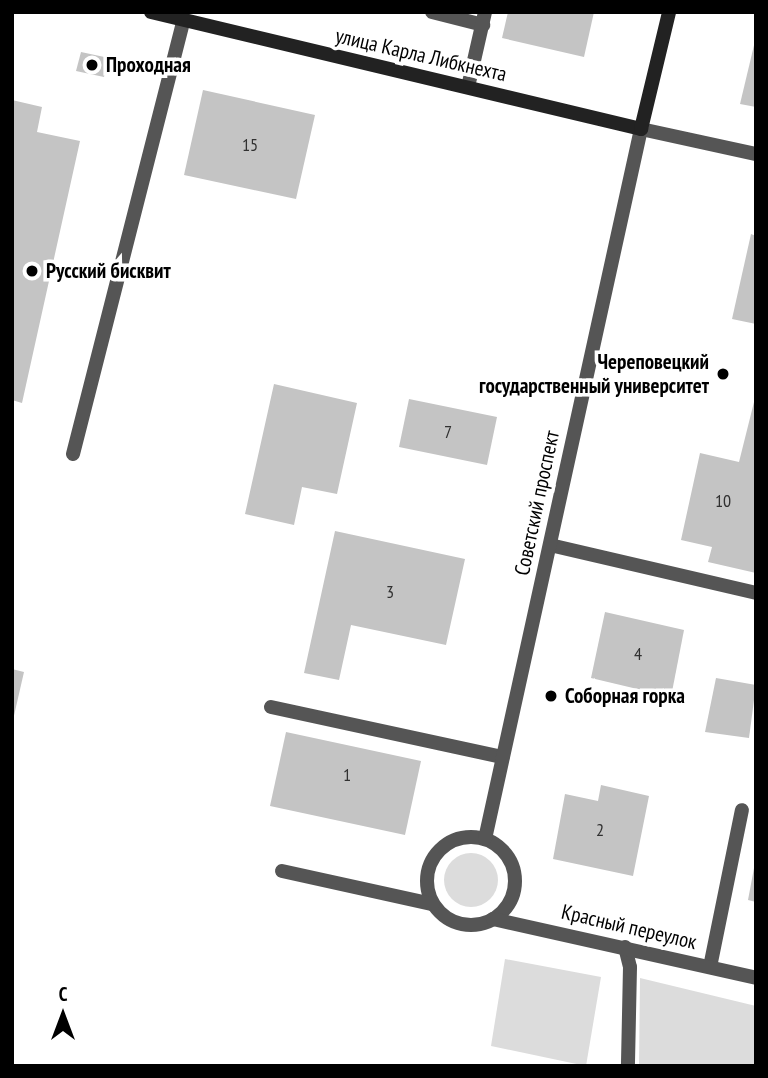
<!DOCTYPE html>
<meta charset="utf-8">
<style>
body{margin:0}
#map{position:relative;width:768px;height:1078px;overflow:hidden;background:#fff;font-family:"PT Sans Narrow",sans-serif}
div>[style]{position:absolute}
.green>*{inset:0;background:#dcdcdc}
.round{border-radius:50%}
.building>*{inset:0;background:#c4c4c4}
.service>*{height:14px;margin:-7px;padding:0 7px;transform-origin:7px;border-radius:7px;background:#555}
.minor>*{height:14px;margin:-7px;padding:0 7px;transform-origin:7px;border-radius:7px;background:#555}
.minor>.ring{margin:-7px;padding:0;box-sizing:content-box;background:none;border:14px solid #555;border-radius:50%}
.secondary>*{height:14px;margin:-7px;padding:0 7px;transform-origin:7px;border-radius:7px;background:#222}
.dots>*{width:19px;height:19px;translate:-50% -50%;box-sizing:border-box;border:4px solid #fff;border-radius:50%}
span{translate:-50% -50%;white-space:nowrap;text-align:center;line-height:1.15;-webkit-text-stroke:7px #fff;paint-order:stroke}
.number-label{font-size:18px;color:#313131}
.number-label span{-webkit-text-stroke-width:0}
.street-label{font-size:21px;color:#000}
.poi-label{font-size:21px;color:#000;font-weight:700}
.left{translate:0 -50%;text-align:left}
.right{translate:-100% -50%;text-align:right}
.frame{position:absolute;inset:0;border:14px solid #000;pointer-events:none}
.north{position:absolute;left:28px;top:980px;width:70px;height:70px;-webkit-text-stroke:5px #fff;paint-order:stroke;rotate:0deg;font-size:19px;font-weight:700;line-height:28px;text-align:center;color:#000}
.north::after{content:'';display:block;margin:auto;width:24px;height:32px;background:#000;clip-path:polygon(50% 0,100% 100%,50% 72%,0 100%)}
</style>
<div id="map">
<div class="green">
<i class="round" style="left:444px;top:853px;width:54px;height:54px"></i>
<i style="clip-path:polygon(505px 959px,601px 977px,586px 1066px,491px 1046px)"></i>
<i style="clip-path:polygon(640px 978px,756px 1006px,756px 1066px,639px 1066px)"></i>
</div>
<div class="building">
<i style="clip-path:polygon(508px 12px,594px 12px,584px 57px,502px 38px)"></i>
<i style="clip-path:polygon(755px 41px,756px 42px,756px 107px,740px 104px)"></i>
<i style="clip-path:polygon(81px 52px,109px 58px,104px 77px,76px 71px)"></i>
<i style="clip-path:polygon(203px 90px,315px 115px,296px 199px,184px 175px)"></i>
<i style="clip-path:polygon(12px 100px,42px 107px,37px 132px,80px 141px,22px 403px,12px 400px)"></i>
<i style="clip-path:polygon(751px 234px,756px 236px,756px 324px,732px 319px)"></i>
<i style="clip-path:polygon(274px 384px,357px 403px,337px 494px,302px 487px,294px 525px,245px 514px)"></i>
<i style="clip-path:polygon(756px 394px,756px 573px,708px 562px,712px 547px,681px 540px,700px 453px,739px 462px)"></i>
<i style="clip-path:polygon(409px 399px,497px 417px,487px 465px,399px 447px)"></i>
<i style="clip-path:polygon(335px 531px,465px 559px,446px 645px,351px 625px,339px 680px,304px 673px)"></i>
<i style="clip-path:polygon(605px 612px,684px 630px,671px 697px,591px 678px)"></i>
<i style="clip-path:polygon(12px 669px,24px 672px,13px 720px,12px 720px)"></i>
<i style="clip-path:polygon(716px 678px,756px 685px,749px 738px,705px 732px)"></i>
<i style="clip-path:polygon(286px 732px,421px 761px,405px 835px,270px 806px)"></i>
<i style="clip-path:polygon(601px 785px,649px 796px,633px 876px,553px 859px,565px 794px,598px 801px)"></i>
<i style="clip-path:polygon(754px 868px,756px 868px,756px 902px,748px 900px)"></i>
</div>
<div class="service">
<i style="left:432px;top:12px;width:53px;rotate:14.3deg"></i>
<i style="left:468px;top:87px;width:77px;rotate:-77.2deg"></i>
<i style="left:73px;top:454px;width:448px;rotate:-75.7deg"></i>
<i style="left:550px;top:545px;width:212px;rotate:13.1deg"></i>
<i style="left:271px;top:707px;width:237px;rotate:12.2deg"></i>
<i style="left:625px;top:947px;width:21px;rotate:76deg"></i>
<i style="left:630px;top:967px;width:99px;rotate:91.2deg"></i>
<i style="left:710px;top:967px;width:160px;rotate:-78.5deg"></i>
</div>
<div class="minor">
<i class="ring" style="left:427px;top:837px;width:74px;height:74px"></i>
<i style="left:485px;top:839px;width:727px;rotate:-77.61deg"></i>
<i style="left:641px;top:129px;width:118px;rotate:12.3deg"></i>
<i style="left:282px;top:871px;width:154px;rotate:12.4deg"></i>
<i style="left:493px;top:919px;width:270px;rotate:12.6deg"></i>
</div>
<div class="secondary">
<i style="left:151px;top:12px;width:504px;rotate:13.43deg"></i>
<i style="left:641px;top:129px;width:120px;rotate:-76.5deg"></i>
</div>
<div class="dots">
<i style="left:92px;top:65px;background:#000"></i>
<i style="left:32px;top:271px;background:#000"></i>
<i style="left:723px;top:374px;background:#000"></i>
<i style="left:551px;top:696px;background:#000"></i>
</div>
<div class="number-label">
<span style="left:250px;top:145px">15</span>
<span style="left:448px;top:432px">7</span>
<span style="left:723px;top:501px">10</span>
<span style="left:390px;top:592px">3</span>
<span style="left:638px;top:654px">4</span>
<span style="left:347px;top:775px">1</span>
<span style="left:600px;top:830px">2</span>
</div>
<div class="street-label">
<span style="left:421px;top:55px;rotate:13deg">улица Карла Либкнехта</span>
<span style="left:537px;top:503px;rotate:-78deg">Советский проспект</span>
<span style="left:629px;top:927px;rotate:13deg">Красный переулок</span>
</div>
<div class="poi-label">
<span class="left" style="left:106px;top:65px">Проходная</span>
<span class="left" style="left:46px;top:271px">Русский бисквит</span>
<span class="right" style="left:709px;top:374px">Череповецкий<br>государственный университет</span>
<span class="left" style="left:565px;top:696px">Соборная горка</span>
</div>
<div class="frame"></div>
<div class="north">С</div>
</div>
